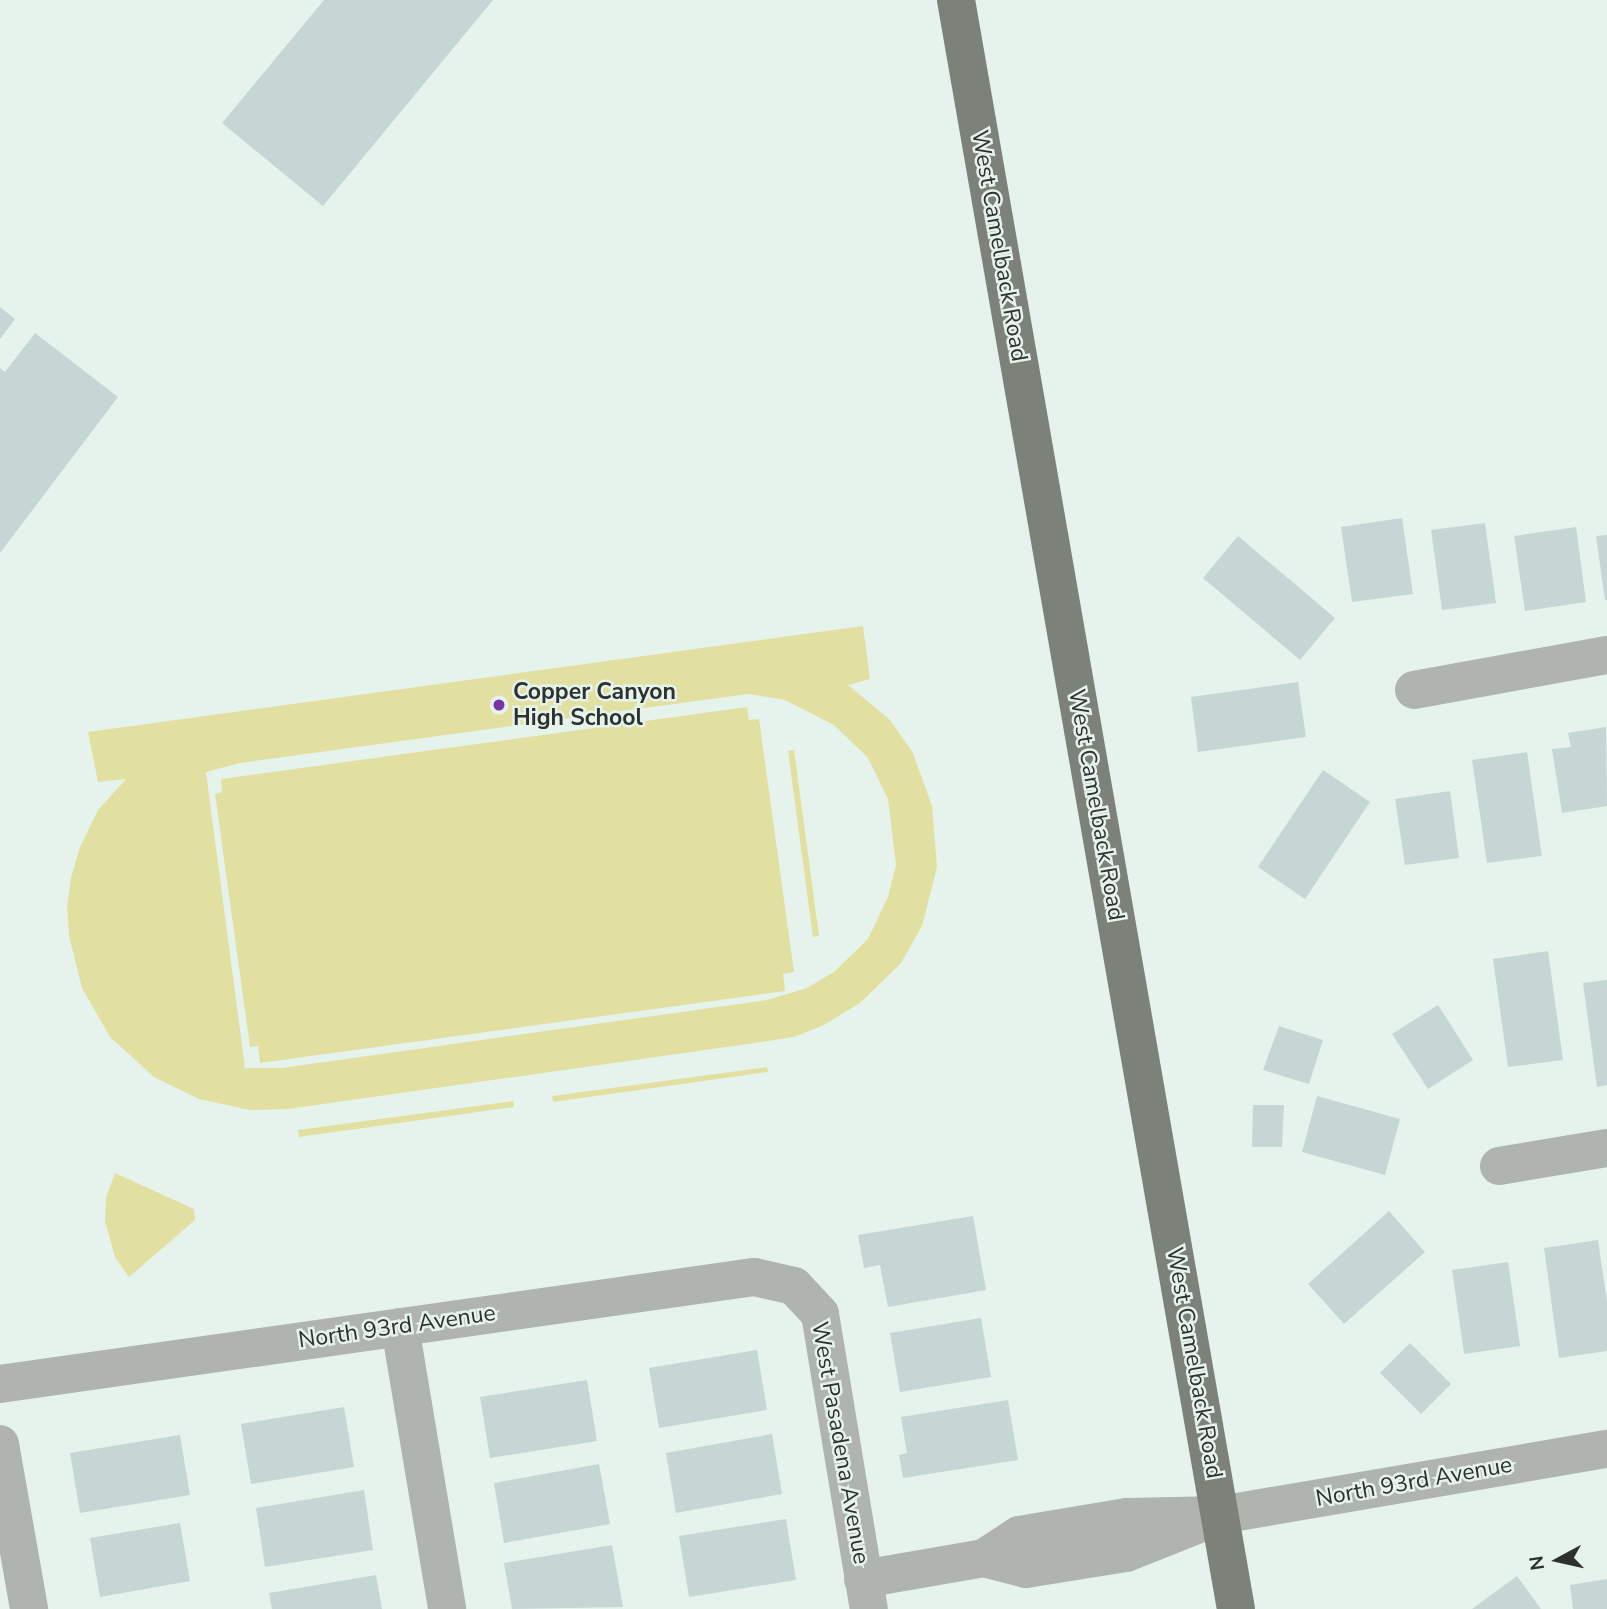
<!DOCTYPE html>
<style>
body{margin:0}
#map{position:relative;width:1607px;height:1609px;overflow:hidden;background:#e5f3ec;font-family:"Nunito Sans",sans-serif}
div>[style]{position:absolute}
.green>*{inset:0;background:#e2e0a0}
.building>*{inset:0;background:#c6d6d5}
.minor>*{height:38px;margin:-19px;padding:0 19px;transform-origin:19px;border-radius:19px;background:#b0b4af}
.major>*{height:38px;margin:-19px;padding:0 19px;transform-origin:19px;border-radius:19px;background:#7c8279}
.dots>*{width:19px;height:19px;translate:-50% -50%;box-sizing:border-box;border:4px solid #e5f3ec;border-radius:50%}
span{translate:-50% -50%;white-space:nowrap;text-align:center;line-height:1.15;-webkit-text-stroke:5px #e5f3ec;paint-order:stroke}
.street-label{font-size:23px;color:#2d322f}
.poi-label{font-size:23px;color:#2d322f;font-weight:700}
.left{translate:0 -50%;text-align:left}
.north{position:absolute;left:1523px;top:1525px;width:70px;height:70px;-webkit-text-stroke:5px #e5f3ec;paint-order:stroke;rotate:262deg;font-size:19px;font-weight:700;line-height:28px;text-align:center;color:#2d322f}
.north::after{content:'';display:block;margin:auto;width:24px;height:32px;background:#2d322f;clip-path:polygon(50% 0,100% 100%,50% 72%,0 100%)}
</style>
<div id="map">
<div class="green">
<i style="clip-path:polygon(evenodd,863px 626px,870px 679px,848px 685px,890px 720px,913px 753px,932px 806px,937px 867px,922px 926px,901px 963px,860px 1003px,824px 1025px,794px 1037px,762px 1042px,288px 1109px,250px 1110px,199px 1099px,154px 1077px,110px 1037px,82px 988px,69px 936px,67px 907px,71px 878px,80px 847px,98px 810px,126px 779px,98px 782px,88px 732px,863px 626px,748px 694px,785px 700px,834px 725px,868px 758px,888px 799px,896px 865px,888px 897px,868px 939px,834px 972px,807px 988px,767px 1000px,282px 1068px,245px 1068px,206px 772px,240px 763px,748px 694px)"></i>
<i style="clip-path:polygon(747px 707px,749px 720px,759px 719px,794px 972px,783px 974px,785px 991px,260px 1063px,258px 1046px,250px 1047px,215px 794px,222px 792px,221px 779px)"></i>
<i style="clip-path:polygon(794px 750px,819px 936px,813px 937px,788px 751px)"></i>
<i style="clip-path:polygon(767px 1067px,768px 1072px,553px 1102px,552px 1096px)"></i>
<i style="clip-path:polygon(513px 1101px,514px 1107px,299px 1137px,298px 1130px)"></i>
<i style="clip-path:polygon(115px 1173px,194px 1209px,195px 1220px,129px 1277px,115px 1257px,105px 1221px,106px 1197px)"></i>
</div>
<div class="building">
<i style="clip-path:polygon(324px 0,493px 0,323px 206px,222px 123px)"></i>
<i style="clip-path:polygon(0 307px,15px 319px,0 339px)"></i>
<i style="clip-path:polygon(35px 333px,118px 397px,0 553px,0 368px,5px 372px)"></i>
<i style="clip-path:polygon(1402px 518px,1413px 594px,1352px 602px,1341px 527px)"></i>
<i style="clip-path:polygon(1485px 523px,1496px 603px,1442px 610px,1431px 530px)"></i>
<i style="clip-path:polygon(1576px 527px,1586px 602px,1525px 611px,1514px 536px)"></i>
<i style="clip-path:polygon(1607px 535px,1607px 600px,1605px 600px,1596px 536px)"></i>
<i style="clip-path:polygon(1238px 536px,1335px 618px,1300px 660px,1203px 578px)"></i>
<i style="clip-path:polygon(1298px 682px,1306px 737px,1198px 752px,1191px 697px)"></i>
<i style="clip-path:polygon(1606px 727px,1607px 806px,1562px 813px,1552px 749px,1571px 747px,1568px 733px)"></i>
<i style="clip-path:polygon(1527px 752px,1542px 856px,1487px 863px,1472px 760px)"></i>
<i style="clip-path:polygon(1323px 770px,1370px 802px,1305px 899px,1258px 867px)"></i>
<i style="clip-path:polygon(1450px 791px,1459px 858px,1405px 865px,1395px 799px)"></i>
<i style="clip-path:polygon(1548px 951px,1563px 1060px,1508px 1067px,1493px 959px)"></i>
<i style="clip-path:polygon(1607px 980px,1607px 1085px,1597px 1087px,1583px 983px)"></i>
<i style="clip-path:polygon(1438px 1005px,1473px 1060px,1428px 1089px,1392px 1034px)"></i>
<i style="clip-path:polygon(1279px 1026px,1323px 1040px,1309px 1084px,1263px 1070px)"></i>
<i style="clip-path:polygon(1317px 1096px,1400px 1119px,1385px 1175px,1302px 1152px)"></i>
<i style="clip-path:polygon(1253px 1105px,1284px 1105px,1282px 1147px,1252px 1147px)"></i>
<i style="clip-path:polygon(1389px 1211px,1425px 1252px,1344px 1324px,1308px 1284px)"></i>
<i style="clip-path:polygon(973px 1216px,986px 1290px,888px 1307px,880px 1265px,864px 1268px,858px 1235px)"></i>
<i style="clip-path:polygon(1598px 1240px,1607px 1302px,1607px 1351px,1559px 1358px,1544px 1248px)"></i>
<i style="clip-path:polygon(1508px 1262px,1520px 1346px,1464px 1354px,1452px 1270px)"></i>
<i style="clip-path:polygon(981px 1318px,991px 1377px,900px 1392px,890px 1333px)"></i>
<i style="clip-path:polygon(1410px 1343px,1451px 1384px,1421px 1414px,1380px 1373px)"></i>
<i style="clip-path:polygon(757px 1350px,767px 1410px,659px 1428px,649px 1368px)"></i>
<i style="clip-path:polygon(587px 1380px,597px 1441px,490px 1458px,480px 1397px)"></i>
<i style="clip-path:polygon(1008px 1400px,1018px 1460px,903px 1478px,899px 1455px,907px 1453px,901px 1417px)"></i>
<i style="clip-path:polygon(344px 1407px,354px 1467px,251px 1484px,241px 1424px)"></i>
<i style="clip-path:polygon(772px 1434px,782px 1494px,676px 1513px,666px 1453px)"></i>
<i style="clip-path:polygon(180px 1435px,190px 1495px,80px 1513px,70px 1453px)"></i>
<i style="clip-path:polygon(599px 1464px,610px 1524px,504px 1543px,494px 1483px)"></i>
<i style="clip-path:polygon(364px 1490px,373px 1550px,265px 1567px,256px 1508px)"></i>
<i style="clip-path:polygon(786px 1519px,796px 1580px,689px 1597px,679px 1536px)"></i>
<i style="clip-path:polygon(180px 1523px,190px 1581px,100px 1597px,90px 1538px)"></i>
<i style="clip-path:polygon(612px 1545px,623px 1607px,512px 1609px,504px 1563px)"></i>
<i style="clip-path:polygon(376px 1575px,382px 1609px,272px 1609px,269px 1593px)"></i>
<i style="clip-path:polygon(1517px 1576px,1541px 1609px,1472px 1609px)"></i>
<i style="clip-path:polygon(1607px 1579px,1607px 1609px,1573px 1609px,1570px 1585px)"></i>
</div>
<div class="minor">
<i style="left:1414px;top:690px;width:196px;rotate:-10.3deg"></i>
<i style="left:1499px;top:1166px;width:109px;rotate:-9.5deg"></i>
<i style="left:400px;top:1327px;width:286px;rotate:80.5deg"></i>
<i style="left:0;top:1384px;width:762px;rotate:-8.08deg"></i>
<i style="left:754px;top:1277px;width:41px;rotate:12.7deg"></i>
<i style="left:794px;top:1286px;width:38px;rotate:47deg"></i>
<i style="left:820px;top:1314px;width:299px;rotate:80.6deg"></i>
<i style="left:0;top:1444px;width:168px;rotate:80deg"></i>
<i style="left:984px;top:1558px;width:43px;rotate:14.7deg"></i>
<i style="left:1026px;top:1569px;width:101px;rotate:-9.1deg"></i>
<i style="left:1126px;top:1553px;width:79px;rotate:-21.7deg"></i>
<i style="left:863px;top:1579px;width:123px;rotate:-9.8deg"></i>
<i style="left:984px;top:1558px;width:42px;rotate:-33.3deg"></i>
<i style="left:1019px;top:1535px;width:109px;rotate:-9.5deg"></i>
<i style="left:1127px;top:1517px;width:93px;rotate:-1.2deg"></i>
<i style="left:1220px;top:1515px;width:393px;rotate:-9.7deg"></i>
</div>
<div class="major">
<i style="left:956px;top:0;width:1633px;rotate:80.13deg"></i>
</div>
<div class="dots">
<i style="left:499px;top:705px;background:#7833a7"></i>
</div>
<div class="street-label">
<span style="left:999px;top:246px;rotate:80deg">West Camelback Road</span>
<span style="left:1096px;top:805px;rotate:80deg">West Camelback Road</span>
<span style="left:397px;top:1327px;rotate:-8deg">North 93rd Avenue</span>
<span style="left:1194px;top:1363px;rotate:80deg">West Camelback Road</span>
<span style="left:840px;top:1443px;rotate:80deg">West Pasadena Avenue</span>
<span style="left:1414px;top:1482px;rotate:-10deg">North 93rd Avenue</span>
</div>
<div class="poi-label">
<span class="left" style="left:513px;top:705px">Copper Canyon<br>High School</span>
</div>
<div class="north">N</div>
</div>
